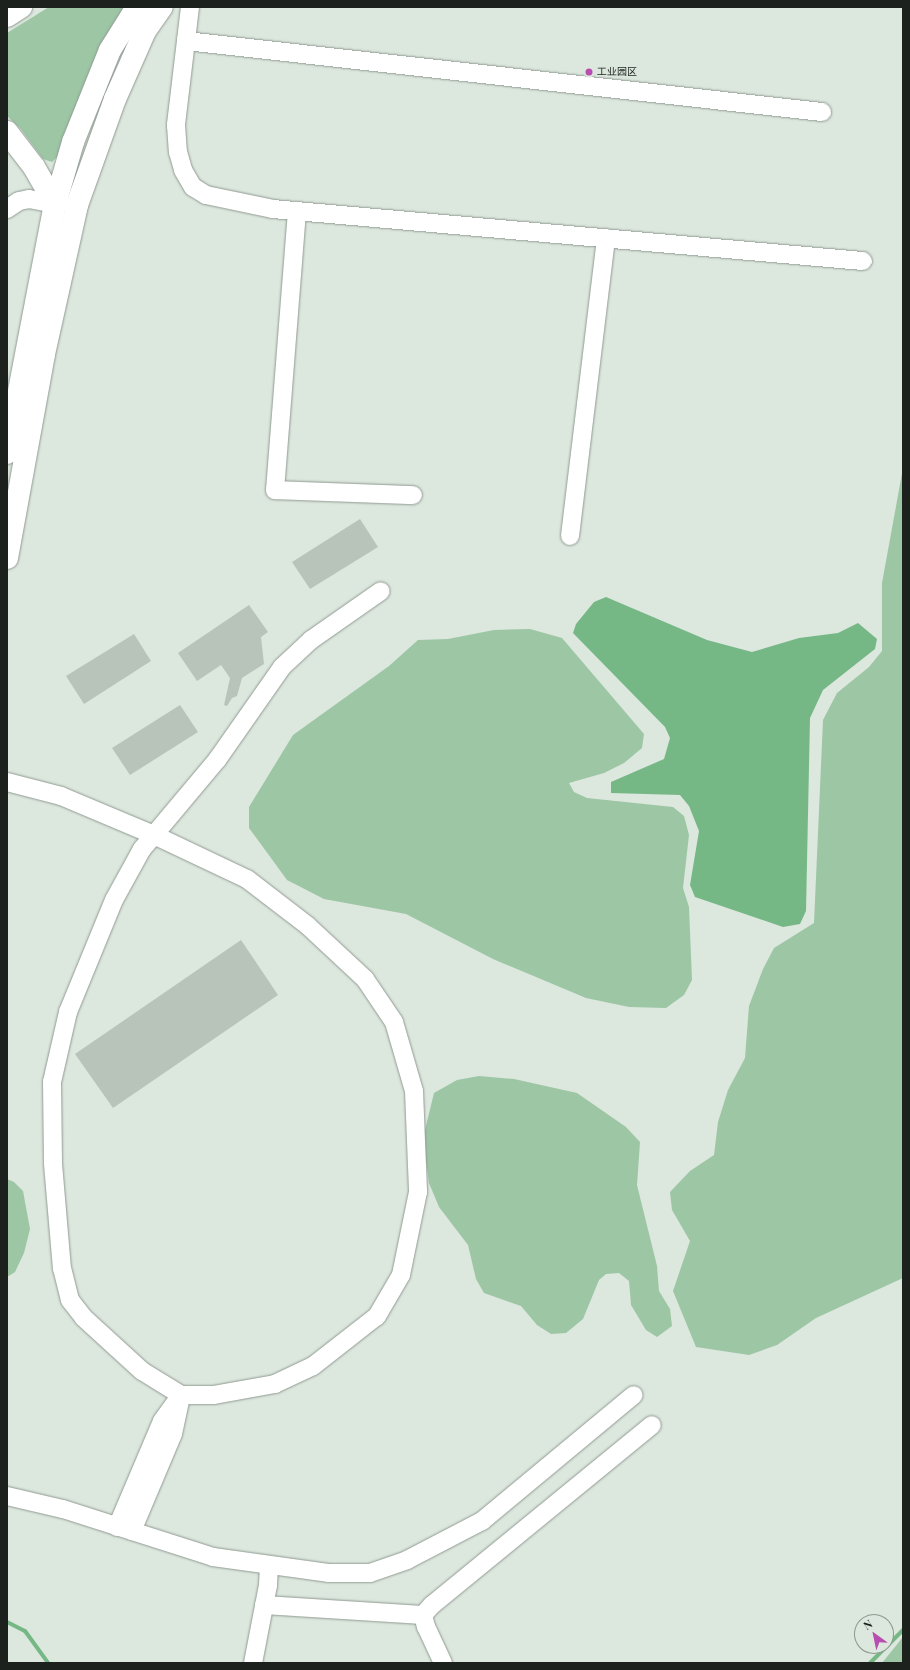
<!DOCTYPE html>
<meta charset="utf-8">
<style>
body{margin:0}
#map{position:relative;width:910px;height:1670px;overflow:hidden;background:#dce7de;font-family:"Playfair Display","Noto Sans SC",serif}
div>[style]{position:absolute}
.green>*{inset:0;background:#9dc6a5}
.water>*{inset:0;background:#76b786}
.stream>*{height:4px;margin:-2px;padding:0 2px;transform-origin:2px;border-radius:2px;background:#76b786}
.building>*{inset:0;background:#b8c3ba}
.roads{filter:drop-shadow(0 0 1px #909a92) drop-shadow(0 0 1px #909a92)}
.minor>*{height:18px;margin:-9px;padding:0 9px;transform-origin:9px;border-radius:9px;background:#fff}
.major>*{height:22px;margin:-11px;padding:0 11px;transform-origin:11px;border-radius:11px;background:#fff}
.highway>*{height:22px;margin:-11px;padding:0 11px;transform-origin:11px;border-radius:11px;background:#fff}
.dots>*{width:11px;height:11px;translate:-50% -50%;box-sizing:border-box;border:2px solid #dce7de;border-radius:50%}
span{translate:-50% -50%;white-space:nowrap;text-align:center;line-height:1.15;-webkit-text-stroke:3px #dce7de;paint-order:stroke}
.poi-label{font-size:10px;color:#1d211e}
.left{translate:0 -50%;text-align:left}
.frame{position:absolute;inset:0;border:8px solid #1d211e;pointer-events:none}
.north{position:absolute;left:854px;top:1614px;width:40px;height:40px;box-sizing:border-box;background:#dce7de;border:1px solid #909891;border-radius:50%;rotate:327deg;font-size:11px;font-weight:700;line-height:16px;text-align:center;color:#1d211e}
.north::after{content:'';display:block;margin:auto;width:14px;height:18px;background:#b74daf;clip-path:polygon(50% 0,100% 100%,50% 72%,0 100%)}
</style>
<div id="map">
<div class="green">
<i style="clip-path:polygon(49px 7px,125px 7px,58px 156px,52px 162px,43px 159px,20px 128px,7px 116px,7px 33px)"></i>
<i style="clip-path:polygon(903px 468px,903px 1278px,816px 1318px,777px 1345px,749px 1355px,696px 1347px,673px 1291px,690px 1241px,672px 1210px,670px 1192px,690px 1171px,714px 1155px,718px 1122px,728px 1090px,745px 1058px,749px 1006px,763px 969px,774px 948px,814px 923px,823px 720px,837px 693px,869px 667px,882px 651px,882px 583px)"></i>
<i style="clip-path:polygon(530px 629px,562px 638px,644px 734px,642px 748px,624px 763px,604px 773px,569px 783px,574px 792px,587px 798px,673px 807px,684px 816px,689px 835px,683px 888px,689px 907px,692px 980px,684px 995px,666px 1008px,629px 1007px,586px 998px,493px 959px,406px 914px,324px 899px,287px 880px,249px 828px,249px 807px,293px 735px,389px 666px,418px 640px,448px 639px,494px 630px)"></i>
<i style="clip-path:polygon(479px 1076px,514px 1079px,577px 1093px,626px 1127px,640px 1142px,637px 1185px,657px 1266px,659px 1291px,670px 1309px,672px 1326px,657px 1337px,646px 1330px,631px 1305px,629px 1281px,619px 1273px,606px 1274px,599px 1280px,583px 1319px,566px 1333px,551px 1334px,537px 1325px,521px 1306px,484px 1293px,476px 1279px,468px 1245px,439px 1207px,429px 1183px,423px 1138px,434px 1093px,457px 1080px)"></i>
<i style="clip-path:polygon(7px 1179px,14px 1182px,23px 1191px,30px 1229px,24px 1253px,15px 1272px,7px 1277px)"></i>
<i style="clip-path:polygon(903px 1637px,903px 1663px,882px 1663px)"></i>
</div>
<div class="water">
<i style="clip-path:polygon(606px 597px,707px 640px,752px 652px,799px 638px,838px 633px,858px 623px,877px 639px,875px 649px,823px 690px,810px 718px,806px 911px,800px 924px,783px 927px,695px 897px,690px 885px,699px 831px,689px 806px,680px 795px,611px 793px,611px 782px,664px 759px,670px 738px,665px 727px,573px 633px,576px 624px,594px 602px)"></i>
</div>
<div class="stream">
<i style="left:7px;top:1622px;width:20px;rotate:27deg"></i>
<i style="left:25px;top:1631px;width:39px;rotate:54deg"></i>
<i style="left:870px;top:1663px;width:47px;rotate:-45deg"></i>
</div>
<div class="building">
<i style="clip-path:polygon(360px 519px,378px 547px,310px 589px,292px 562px)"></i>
<i style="clip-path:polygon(249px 605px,268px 632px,261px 637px,264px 664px,242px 678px,237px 696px,232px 698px,227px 706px,224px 705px,230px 678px,221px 665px,197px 681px,178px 653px)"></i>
<i style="clip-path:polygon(134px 634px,151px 661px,84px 704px,66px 676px)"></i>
<i style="clip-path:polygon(180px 705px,198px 732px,130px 775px,112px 748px)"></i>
<i style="clip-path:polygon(241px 940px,278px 995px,113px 1108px,75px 1054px)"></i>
</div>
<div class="roads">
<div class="minor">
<i style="left:190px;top:7px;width:119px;rotate:96.8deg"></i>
<i style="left:176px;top:125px;width:27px;rotate:86deg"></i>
<i style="left:178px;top:152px;width:19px;rotate:74deg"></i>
<i style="left:183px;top:170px;width:20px;rotate:60deg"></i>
<i style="left:193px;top:187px;width:15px;rotate:32deg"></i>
<i style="left:206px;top:195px;width:68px;rotate:11.8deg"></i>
<i style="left:273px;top:209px;width:592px;rotate:5.04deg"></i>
<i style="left:186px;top:41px;width:640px;rotate:6.37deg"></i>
<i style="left:7px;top:209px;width:14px;rotate:-34deg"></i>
<i style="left:19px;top:201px;width:10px;rotate:-11deg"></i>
<i style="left:29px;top:199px;width:26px;rotate:11deg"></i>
<i style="left:297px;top:211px;width:280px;rotate:94.5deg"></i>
<i style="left:275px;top:490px;width:138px;rotate:2.1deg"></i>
<i style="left:570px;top:536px;width:300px;rotate:-83.1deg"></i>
<i style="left:7px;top:782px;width:56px;rotate:14.5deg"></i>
<i style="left:61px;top:796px;width:101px;rotate:22.8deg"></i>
<i style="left:154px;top:835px;width:103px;rotate:25.3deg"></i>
<i style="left:247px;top:879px;width:77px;rotate:37.6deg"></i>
<i style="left:308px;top:926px;width:78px;rotate:42.9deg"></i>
<i style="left:365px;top:979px;width:52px;rotate:56deg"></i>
<i style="left:394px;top:1022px;width:72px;rotate:73.8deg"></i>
<i style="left:414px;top:1091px;width:101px;rotate:87.7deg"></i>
<i style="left:418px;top:1192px;width:85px;rotate:101.6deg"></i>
<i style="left:401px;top:1275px;width:48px;rotate:120.3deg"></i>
<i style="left:377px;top:1316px;width:81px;rotate:142deg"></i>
<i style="left:313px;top:1366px;width:42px;rotate:154.7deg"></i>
<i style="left:275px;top:1384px;width:63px;rotate:169.9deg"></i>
<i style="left:213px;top:1395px;width:32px;rotate:180deg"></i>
<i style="left:181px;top:1395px;width:46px;rotate:-148.4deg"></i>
<i style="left:142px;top:1371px;width:79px;rotate:-137.6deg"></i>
<i style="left:84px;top:1318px;width:23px;rotate:-128deg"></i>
<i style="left:70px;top:1300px;width:32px;rotate:-104deg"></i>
<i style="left:62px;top:1269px;width:106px;rotate:-94.9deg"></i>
<i style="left:53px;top:1163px;width:81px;rotate:-90.7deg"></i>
<i style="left:52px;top:1082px;width:72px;rotate:-77.1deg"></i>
<i style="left:68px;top:1012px;width:121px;rotate:-67.7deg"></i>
<i style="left:114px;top:900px;width:58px;rotate:-61.2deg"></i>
<i style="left:142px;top:849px;width:18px;rotate:-49deg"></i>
<i style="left:154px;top:835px;width:98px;rotate:-50deg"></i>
<i style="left:217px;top:760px;width:113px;rotate:-55deg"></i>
<i style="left:282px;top:667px;width:40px;rotate:-43deg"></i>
<i style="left:311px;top:640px;width:85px;rotate:-35deg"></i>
<i style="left:7px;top:1496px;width:57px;rotate:13.1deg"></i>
<i style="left:63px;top:1509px;width:157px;rotate:17.7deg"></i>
<i style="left:213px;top:1557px;width:116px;rotate:7.9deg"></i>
<i style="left:328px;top:1573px;width:42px"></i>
<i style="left:370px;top:1573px;width:39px;rotate:-19deg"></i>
<i style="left:407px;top:1560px;width:85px;rotate:-27.5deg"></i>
<i style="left:482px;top:1521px;width:197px;rotate:-39.7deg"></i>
<i style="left:117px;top:1527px;width:115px;rotate:-67deg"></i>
<i style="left:162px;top:1421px;width:32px;rotate:-54deg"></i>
<i style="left:132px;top:1531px;width:105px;rotate:-67.1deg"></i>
<i style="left:173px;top:1434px;width:38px;rotate:-78deg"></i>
<i style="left:264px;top:1605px;width:159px;rotate:3.6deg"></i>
<i style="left:253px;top:1663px;width:79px;rotate:-79.1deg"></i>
<i style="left:268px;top:1585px;width:20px;rotate:-87deg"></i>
<i style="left:443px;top:1663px;width:40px;rotate:-115deg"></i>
<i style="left:426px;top:1627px;width:12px;rotate:-104deg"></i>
<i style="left:423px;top:1615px;width:13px;rotate:-48deg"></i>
<i style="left:432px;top:1605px;width:284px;rotate:-39.3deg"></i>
</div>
<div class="major">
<i style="left:7px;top:16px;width:17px;rotate:-33deg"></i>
</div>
<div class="highway">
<i style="left:7px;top:132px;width:44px;rotate:52.4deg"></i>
<i style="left:34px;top:167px;width:43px;rotate:60.4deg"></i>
<i style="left:7px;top:453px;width:254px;rotate:-79.1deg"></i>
<i style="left:55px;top:204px;width:65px;rotate:-73.8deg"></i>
<i style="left:73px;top:142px;width:99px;rotate:-68.1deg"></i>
<i style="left:110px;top:50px;width:51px;rotate:-57.9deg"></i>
<i style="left:7px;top:558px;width:207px;rotate:-79.7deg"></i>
<i style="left:44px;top:354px;width:153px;rotate:-77.5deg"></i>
<i style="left:77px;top:205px;width:113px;rotate:-70.3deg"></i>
<i style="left:115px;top:99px;width:74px;rotate:-66.2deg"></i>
<i style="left:145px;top:31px;width:29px;rotate:-55deg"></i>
</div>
</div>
<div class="dots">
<i style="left:589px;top:72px;background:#b74daf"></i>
</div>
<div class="poi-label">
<span class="left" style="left:597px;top:72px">工业园区</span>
</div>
<div class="frame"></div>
<div class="north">N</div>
</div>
